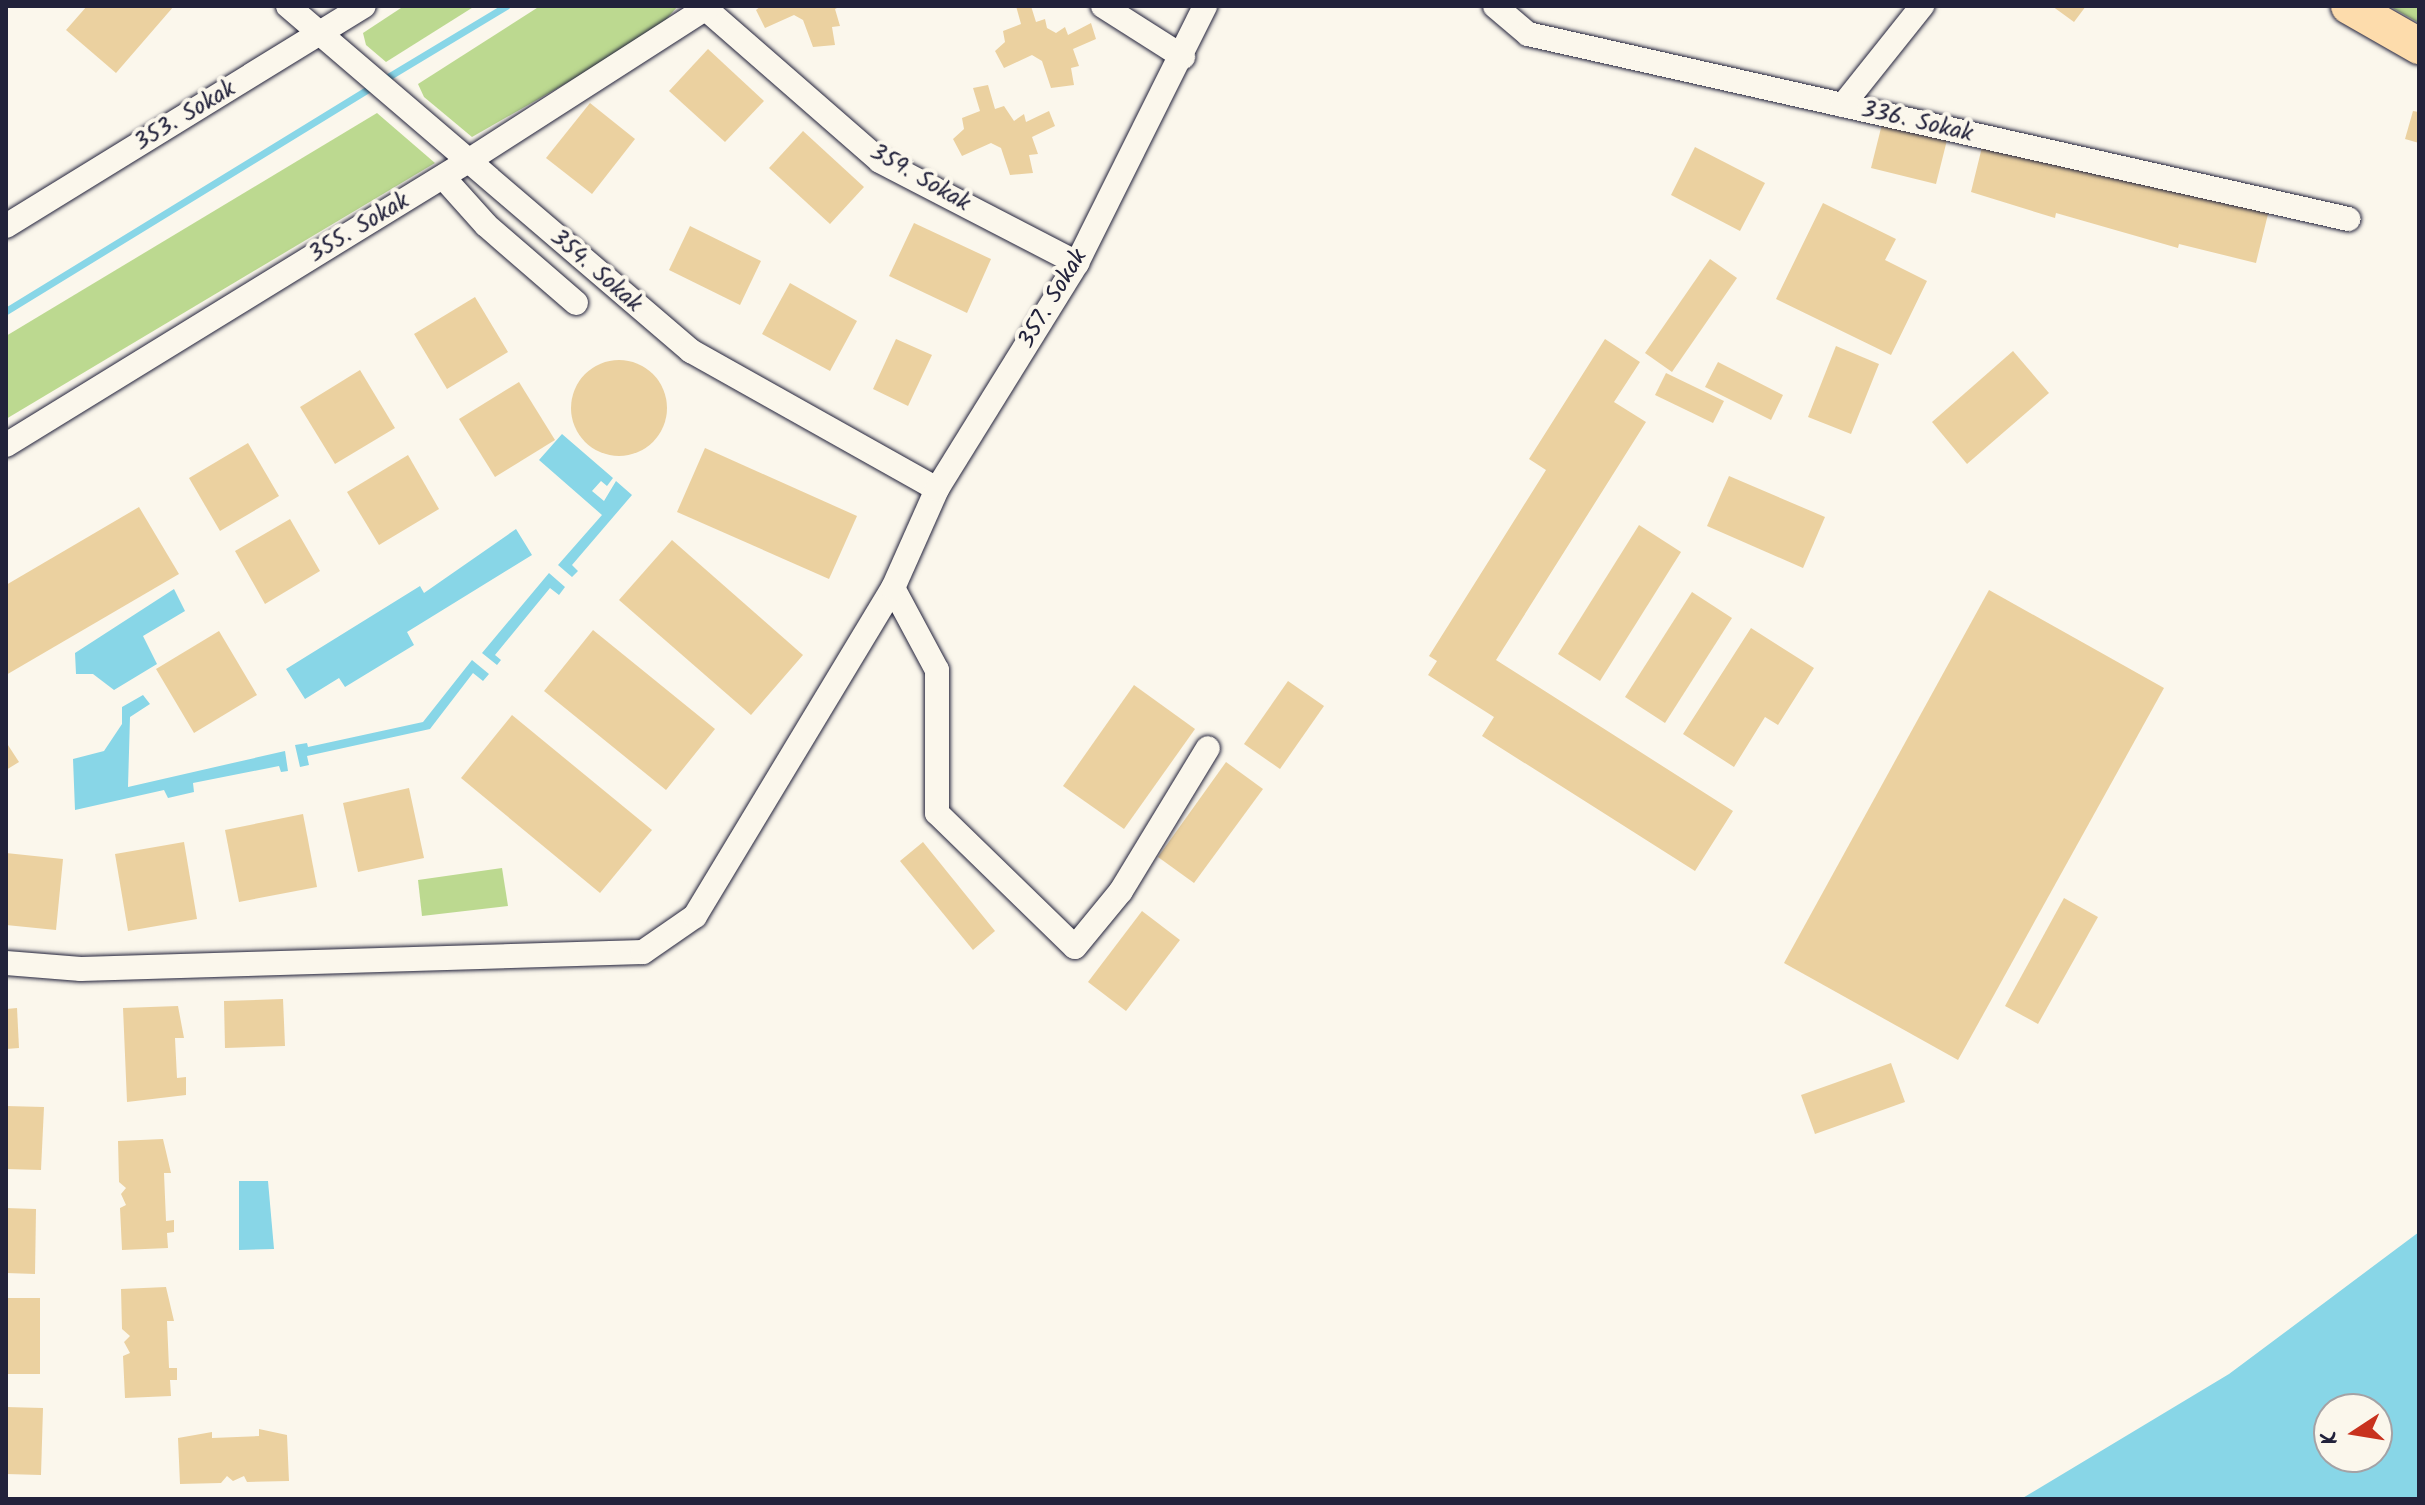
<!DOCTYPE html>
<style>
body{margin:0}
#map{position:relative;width:2425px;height:1505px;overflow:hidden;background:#fbf7ec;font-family:Kalam,sans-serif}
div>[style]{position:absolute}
.green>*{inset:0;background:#bcd990}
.water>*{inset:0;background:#88d6e7}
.stream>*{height:7px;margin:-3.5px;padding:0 3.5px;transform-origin:3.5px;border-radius:3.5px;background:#88d6e7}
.building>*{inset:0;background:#ebd1a0}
.round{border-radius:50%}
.roads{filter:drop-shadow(0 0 2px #22223b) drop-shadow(0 0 2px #22223b)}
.minor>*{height:24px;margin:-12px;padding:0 12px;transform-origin:12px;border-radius:12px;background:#fbf7ec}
.primary>*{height:36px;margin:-18px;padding:0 18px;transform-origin:18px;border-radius:18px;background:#fddcac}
span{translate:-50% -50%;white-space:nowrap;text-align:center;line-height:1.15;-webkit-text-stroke:8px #fbf7ec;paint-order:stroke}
.street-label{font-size:24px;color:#22223b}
.frame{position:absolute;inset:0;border:8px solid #22223b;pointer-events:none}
.north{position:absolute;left:2313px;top:1393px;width:80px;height:80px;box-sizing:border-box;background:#fbf7ec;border:2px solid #a4a2a5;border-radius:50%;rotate:258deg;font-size:22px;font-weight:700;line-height:32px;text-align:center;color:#22223b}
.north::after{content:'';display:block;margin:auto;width:28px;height:36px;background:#c8321e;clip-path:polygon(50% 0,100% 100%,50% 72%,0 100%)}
</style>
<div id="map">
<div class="green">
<i style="clip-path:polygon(404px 6px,475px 6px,386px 62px,366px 45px,363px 33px)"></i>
<i style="clip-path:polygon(540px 6px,678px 6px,654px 33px,472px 137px,424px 97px,418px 84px)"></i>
<i style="clip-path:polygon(2389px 6px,2419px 6px,2419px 23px)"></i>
<i style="clip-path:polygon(377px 113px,435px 163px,6px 419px,6px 336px)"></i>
<i style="clip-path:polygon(502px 868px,508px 906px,422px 916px,418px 880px)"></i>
</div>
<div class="water">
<i style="clip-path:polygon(562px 434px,613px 478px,607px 486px,601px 481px,592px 491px,604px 501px,616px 481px,632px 495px,572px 565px,578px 571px,572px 577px,558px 565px,602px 515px,539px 460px)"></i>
<i style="clip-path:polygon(516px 529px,532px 555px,407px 632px,414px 645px,345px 687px,339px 678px,305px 699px,286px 669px,420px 586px,424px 593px)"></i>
<i style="clip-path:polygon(549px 573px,565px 587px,559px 595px,550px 588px,495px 655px,501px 660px,497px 665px,482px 653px)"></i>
<i style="clip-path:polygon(174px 589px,185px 611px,143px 636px,157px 664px,114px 690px,93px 674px,76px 674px,75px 653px)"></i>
<i style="clip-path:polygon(472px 660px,489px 674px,483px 681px,473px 673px,430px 729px,307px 756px,309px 765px,300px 767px,295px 745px,307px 743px,308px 747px,423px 722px)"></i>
<i style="clip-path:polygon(143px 695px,150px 704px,130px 717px,128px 787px,285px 751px,288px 771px,281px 772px,279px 766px,193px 783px,194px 792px,168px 798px,164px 790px,75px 810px,73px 759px,104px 751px,122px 724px,122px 707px)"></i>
<i style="clip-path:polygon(239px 1181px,268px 1181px,274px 1249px,239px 1250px)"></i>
<i style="clip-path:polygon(evenodd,2419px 1232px,2419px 1499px,2021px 1499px,2229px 1374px,2419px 1232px,2377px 1409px,2377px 1457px,2329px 1457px,2329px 1409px,2377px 1409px)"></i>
</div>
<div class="stream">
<i style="left:383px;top:80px;width:144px;rotate:-31deg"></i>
<i style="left:6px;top:311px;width:430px;rotate:-31.5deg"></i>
</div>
<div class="building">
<i style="clip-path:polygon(87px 6px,174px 6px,116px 73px,66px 30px)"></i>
<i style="clip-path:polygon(761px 6px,841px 6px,835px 9px,840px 26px,832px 27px,835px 45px,813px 47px,803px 20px,794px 15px,765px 28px,756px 10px)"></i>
<i style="clip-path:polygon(1016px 6px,1031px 6px,1036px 22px,1045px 19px,1047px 28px,1056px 33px,1065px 27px,1068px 35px,1091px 23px,1096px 39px,1073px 49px,1079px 66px,1071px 68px,1074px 85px,1051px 88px,1042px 61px,1032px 55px,1004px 68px,995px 51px,1005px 42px,1003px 31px,1021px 24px)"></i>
<i style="clip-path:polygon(2052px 6px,2086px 6px,2074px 22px)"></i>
<i style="clip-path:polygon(708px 49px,764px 101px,725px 142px,669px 91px)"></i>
<i style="clip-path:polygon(988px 85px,995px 109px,1004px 106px,1014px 121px,1024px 114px,1026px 122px,1049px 111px,1055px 126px,1032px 137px,1038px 154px,1029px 155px,1033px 173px,1010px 175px,1001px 148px,991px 143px,962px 156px,953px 139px,964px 129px,962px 118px,980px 111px,973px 88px)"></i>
<i style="clip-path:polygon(590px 103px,635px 139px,592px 194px,546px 158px)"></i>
<i style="clip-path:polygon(2413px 111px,2419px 112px,2419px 143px,2405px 139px)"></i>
<i style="clip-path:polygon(1883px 120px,1948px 136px,1936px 184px,1871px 168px)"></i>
<i style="clip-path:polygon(803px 131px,864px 187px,830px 224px,769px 168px)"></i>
<i style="clip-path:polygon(1984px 139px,2269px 210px,2256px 263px,2179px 244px,2178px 248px,2056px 213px,2055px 218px,1971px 192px)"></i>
<i style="clip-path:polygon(1695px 147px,1765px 183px,1740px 231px,1671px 195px)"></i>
<i style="clip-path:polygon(1823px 203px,1896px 239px,1885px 260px,1927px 281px,1891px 355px,1776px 299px)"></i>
<i style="clip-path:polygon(914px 223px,991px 259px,967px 313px,889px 276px)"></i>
<i style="clip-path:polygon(690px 226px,761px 261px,740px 305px,669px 270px)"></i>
<i style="clip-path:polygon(1710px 259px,1737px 278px,1672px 372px,1645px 353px)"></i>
<i style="clip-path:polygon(790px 283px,857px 321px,830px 371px,762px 334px)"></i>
<i style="clip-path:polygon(475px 297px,508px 352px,447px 389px,414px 334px)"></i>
<i style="clip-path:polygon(896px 339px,932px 355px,908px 406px,873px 389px)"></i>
<i style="clip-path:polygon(1605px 339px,1640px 362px,1614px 402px,1646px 422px,1496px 660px,1733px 811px,1695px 871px,1482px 736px,1494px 717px,1428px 675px,1437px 661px,1429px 656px,1546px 470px,1529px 459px)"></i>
<i style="clip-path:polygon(1836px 346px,1879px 364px,1851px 434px,1808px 417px)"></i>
<i style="clip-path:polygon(2013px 351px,2049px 393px,1967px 464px,1932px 422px)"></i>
<i class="round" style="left:571px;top:360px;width:96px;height:96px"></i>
<i style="clip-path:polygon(1718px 362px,1783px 395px,1771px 420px,1705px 387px)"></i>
<i style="clip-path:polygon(360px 370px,395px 428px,335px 464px,300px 407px)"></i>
<i style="clip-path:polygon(1666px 373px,1724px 401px,1713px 423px,1655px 395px)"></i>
<i style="clip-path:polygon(519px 382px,555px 440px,495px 477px,459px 419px)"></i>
<i style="clip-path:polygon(248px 443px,279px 496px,220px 531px,189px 478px)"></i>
<i style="clip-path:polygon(705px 448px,857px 516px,829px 579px,677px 512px)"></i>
<i style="clip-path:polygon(408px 455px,439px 509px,379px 545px,347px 492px)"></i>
<i style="clip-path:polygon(1729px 476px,1825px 517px,1803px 568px,1707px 526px)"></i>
<i style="clip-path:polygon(139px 507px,179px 574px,6px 675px,6px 585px)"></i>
<i style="clip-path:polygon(290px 519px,320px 571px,265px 604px,235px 551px)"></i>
<i style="clip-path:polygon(1639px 525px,1681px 552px,1600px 681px,1558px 654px)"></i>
<i style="clip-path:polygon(672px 540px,803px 655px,751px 715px,619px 600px)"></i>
<i style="clip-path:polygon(1989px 590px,2164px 688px,1958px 1060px,1784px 963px)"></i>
<i style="clip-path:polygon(1692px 592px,1732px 618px,1665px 723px,1625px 697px)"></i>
<i style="clip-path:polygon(1751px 628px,1814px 668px,1778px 725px,1765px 717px,1734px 767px,1683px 734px)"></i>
<i style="clip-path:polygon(593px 630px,715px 729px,666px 790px,544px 691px)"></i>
<i style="clip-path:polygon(219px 631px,257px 695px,194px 733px,156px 669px)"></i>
<i style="clip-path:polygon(1288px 681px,1324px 706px,1280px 769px,1244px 744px)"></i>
<i style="clip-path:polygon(1134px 685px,1195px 729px,1124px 829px,1063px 786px)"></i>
<i style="clip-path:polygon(512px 715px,652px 830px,600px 893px,461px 778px)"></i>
<i style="clip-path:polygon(6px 742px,19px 762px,6px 770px)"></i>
<i style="clip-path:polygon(1226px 762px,1263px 789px,1194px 883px,1158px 857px)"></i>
<i style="clip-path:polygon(409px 788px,424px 858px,358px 872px,343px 803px)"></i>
<i style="clip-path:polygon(303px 814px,317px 887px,239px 902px,225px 830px)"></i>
<i style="clip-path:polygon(184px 842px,197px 919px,128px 931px,115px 854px)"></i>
<i style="clip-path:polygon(923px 842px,995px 931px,973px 950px,900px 861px)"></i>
<i style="clip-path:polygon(6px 853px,63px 859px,56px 930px,6px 925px)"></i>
<i style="clip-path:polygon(2064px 898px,2098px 917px,2038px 1024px,2005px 1006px)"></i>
<i style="clip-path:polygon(1142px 911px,1180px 940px,1126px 1011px,1088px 982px)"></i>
<i style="clip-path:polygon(283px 999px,285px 1046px,225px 1048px,224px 1001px)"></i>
<i style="clip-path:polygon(178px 1006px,184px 1038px,175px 1038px,177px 1078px,186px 1077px,186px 1095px,127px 1102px,123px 1008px)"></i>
<i style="clip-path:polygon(17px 1008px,19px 1048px,6px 1049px,6px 1009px)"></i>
<i style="clip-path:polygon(1891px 1063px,1905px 1102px,1815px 1134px,1801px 1095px)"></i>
<i style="clip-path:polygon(6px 1106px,44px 1107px,41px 1170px,6px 1169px)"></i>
<i style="clip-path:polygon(163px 1139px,171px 1173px,164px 1173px,166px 1221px,174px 1220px,174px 1232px,167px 1233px,168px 1248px,122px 1250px,120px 1208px,126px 1205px,121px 1194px,126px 1188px,119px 1182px,118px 1141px)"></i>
<i style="clip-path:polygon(6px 1208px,36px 1209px,35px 1274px,6px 1273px)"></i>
<i style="clip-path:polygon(166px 1287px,174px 1321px,167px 1321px,169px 1368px,177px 1368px,177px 1380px,170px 1380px,171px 1396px,125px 1398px,123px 1356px,130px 1353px,124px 1342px,130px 1336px,122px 1329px,121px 1289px)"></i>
<i style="clip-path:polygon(6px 1298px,40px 1298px,40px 1374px,6px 1374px)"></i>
<i style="clip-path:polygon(6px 1407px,43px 1408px,41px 1475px,6px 1474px)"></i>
<i style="clip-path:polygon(259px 1429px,287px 1435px,289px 1481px,247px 1482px,244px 1476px,233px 1481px,227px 1476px,221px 1483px,180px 1484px,178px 1438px,212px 1432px,212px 1438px,259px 1436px)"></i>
</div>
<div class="roads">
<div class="minor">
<i style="left:288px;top:6px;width:531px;rotate:40.57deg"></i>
<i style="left:691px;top:351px;width:282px;rotate:29.3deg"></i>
<i style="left:1103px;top:6px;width:95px;rotate:32.5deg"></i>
<i style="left:1495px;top:6px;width:43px;rotate:40.3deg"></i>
<i style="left:1528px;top:34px;width:841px;rotate:12.71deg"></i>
<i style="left:706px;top:9px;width:231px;rotate:41.1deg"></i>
<i style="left:880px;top:161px;width:222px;rotate:27.4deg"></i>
<i style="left:1843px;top:105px;width:127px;rotate:-51.4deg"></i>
<i style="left:443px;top:177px;width:64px;rotate:48.1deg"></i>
<i style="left:486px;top:225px;width:119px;rotate:40.9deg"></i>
<i style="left:6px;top:226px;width:420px;rotate:-31.6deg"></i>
<i style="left:6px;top:445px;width:542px;rotate:-31.58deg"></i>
<i style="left:468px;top:161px;width:287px;rotate:-32.7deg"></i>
<i style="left:893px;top:588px;width:93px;rotate:61.8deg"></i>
<i style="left:937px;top:670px;width:143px;rotate:90deg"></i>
<i style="left:937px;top:813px;width:192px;rotate:44.2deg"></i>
<i style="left:1075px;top:947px;width:72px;rotate:-50.6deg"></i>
<i style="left:1121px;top:891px;width:167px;rotate:-58.7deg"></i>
<i style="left:6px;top:963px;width:75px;rotate:4.6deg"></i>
<i style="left:81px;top:969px;width:562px;rotate:-1.73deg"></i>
<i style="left:643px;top:952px;width:63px;rotate:-34.7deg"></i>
<i style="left:695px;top:916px;width:383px;rotate:-58.9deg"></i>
<i style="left:893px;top:588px;width:108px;rotate:-66deg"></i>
<i style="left:937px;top:489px;width:266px;rotate:-58.2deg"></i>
<i style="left:1077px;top:263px;width:287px;rotate:-63.5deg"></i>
</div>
<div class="primary">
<i style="left:2349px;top:6px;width:81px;rotate:29.7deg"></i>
</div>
</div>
<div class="street-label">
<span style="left:185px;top:116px;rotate:-31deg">353. Sokak</span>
<span style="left:1917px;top:122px;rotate:13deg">336. Sokak</span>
<span style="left:920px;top:178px;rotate:30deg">359. Sokak</span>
<span style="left:359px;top:228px;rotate:-31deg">355. Sokak</span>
<span style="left:596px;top:271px;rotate:41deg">354. Sokak</span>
<span style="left:1053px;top:299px;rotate:-59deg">357. Sokak</span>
</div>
<div class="frame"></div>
<div class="north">K</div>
</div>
